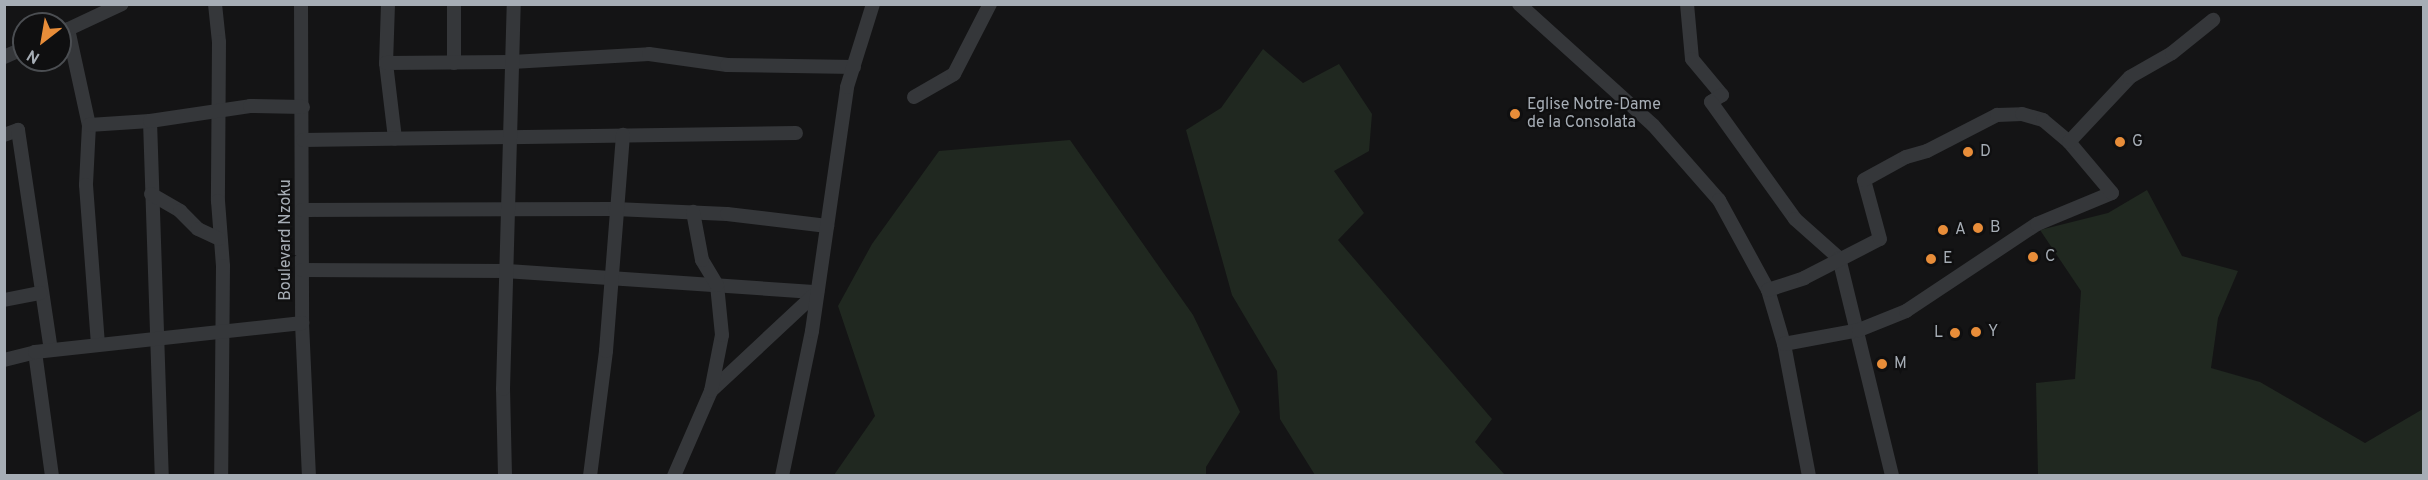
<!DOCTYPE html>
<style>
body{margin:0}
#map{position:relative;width:2428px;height:480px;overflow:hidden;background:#141415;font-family:Overpass,sans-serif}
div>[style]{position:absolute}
.green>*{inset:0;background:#202820}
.minor>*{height:14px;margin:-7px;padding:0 7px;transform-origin:7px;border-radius:7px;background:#35373a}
.dots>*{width:16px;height:16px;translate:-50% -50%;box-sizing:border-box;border:3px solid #0f0f10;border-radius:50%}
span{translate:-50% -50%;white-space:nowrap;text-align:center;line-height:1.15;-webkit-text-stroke:4.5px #0f0f10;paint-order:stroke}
.poi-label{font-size:16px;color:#a6adb5}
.left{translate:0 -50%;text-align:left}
.right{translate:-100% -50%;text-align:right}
.street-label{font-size:16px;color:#a6adb5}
.frame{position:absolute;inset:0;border:6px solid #a6adb5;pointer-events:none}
.north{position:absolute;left:12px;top:12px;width:60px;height:60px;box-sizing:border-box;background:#0f0f10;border:2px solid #4b4e52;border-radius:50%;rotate:211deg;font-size:16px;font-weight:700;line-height:24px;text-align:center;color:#a6adb5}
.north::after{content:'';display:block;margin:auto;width:21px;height:27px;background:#e88d39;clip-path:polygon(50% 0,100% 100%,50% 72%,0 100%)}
</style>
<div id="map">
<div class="green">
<i style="clip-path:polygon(1263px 49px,1303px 83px,1339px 64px,1372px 114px,1369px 151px,1334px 171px,1364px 213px,1338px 240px,1492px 419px,1475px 442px,1505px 475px,1315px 475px,1280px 419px,1277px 371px,1232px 295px,1186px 130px,1221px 108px)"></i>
<i style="clip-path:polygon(1070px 140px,1193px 315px,1240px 412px,1206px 467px,1206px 475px,834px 475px,875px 416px,838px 306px,872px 244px,939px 151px)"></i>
<i style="clip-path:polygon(2147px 190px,2182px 256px,2238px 271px,2218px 318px,2211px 368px,2260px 382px,2365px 443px,2423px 409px,2423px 475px,2038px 475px,2036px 383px,2075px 379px,2081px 291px,2040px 230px,2108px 213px)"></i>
</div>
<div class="minor">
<i style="left:215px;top:4px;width:38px;rotate:84deg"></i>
<i style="left:219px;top:42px;width:159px;rotate:90.4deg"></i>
<i style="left:218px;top:201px;width:65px;rotate:85.6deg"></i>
<i style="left:223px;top:266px;width:210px;rotate:90.5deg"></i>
<i style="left:301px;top:4px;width:319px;rotate:89.8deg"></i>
<i style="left:302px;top:323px;width:153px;rotate:87.4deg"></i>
<i style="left:388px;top:4px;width:59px;rotate:91.9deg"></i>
<i style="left:386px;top:63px;width:76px;rotate:83.2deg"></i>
<i style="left:454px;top:4px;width:59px;rotate:90deg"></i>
<i style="left:1519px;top:4px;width:181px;rotate:42.1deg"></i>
<i style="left:1653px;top:125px;width:100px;rotate:48.7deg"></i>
<i style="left:1719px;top:200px;width:102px;rotate:61.4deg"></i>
<i style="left:1768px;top:290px;width:56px;rotate:73.5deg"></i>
<i style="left:1784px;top:344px;width:134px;rotate:79.3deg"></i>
<i style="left:1687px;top:4px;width:55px;rotate:84.8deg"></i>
<i style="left:1692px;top:59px;width:47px;rotate:50.2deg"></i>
<i style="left:1722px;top:95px;width:13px;rotate:148deg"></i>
<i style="left:1711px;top:102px;width:144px;rotate:54.3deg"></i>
<i style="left:1795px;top:219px;width:59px;rotate:41.6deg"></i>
<i style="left:1839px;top:258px;width:224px;rotate:76.3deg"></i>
<i style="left:68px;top:29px;width:98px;rotate:77.7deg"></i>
<i style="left:89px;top:125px;width:60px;rotate:92.9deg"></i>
<i style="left:86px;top:185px;width:160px;rotate:85.7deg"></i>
<i style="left:60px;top:33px;width:68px;rotate:-25.1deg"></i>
<i style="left:4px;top:57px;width:22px;rotate:-24deg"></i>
<i style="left:386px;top:63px;width:126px;rotate:-0.5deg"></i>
<i style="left:512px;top:62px;width:137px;rotate:-3.3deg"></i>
<i style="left:649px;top:54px;width:79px;rotate:8deg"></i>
<i style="left:727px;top:65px;width:127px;rotate:0.9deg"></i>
<i style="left:914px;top:97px;width:46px;rotate:-29.9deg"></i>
<i style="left:954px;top:74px;width:79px;rotate:-62.8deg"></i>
<i style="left:150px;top:121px;width:355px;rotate:88.1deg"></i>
<i style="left:89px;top:125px;width:61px;rotate:-3.8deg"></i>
<i style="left:150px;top:121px;width:101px;rotate:-8.5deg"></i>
<i style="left:250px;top:106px;width:53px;rotate:1.1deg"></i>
<i style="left:4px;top:135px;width:15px;rotate:-20deg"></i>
<i style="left:18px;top:130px;width:222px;rotate:81.5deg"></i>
<i style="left:303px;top:140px;width:493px;rotate:-0.8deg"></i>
<i style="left:151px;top:194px;width:34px;rotate:30deg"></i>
<i style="left:180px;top:211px;width:25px;rotate:45deg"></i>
<i style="left:198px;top:229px;width:23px;rotate:25deg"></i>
<i style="left:302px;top:210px;width:313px;rotate:-0.2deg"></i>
<i style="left:615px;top:209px;width:112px;rotate:2.6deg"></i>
<i style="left:727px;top:214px;width:101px;rotate:6.8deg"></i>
<i style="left:302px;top:270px;width:204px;rotate:0.3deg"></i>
<i style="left:506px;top:271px;width:312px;rotate:3.9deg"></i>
<i style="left:1768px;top:290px;width:38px;rotate:-18deg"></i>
<i style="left:1804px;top:278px;width:85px;rotate:-27.2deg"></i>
<i style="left:1880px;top:239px;width:61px;rotate:-105.2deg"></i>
<i style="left:1864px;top:180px;width:48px;rotate:-28.7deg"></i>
<i style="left:1906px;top:157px;width:22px;rotate:-16deg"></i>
<i style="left:1927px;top:151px;width:79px;rotate:-27.2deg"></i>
<i style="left:1997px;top:115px;width:25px;rotate:-2deg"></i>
<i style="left:2022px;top:114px;width:22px;rotate:16deg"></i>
<i style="left:2043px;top:120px;width:34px;rotate:40deg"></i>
<i style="left:4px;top:300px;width:37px;rotate:-11deg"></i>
<i style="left:1784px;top:344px;width:76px;rotate:-10.6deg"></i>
<i style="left:1859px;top:330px;width:51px;rotate:-22deg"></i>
<i style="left:1906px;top:311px;width:157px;rotate:-33.6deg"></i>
<i style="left:2037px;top:224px;width:81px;rotate:-22.5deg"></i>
<i style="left:2112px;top:193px;width:67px;rotate:-130.1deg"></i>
<i style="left:2069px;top:142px;width:89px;rotate:-46.8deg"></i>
<i style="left:2130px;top:77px;width:48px;rotate:-29.7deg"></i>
<i style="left:2172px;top:53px;width:53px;rotate:-38.8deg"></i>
<i style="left:35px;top:352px;width:125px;rotate:82.2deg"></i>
<i style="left:4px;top:360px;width:32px;rotate:-14deg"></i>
<i style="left:35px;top:352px;width:269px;rotate:-6.2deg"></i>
<i style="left:711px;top:391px;width:145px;rotate:-43deg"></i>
<i style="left:505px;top:476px;width:87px;rotate:-91.3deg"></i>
<i style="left:503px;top:389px;width:385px;rotate:-88.4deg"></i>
<i style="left:590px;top:476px;width:126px;rotate:-82.7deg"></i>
<i style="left:606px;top:351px;width:217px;rotate:-85.5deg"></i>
<i style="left:674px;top:476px;width:93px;rotate:-66.5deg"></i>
<i style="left:711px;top:391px;width:57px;rotate:-78.9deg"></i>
<i style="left:722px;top:335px;width:50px;rotate:-95.7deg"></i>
<i style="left:717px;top:285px;width:29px;rotate:-121deg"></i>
<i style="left:702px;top:260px;width:49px;rotate:-100.6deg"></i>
<i style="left:782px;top:476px;width:148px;rotate:-78.3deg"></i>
<i style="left:812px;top:331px;width:246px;rotate:-81.8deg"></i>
<i style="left:847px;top:87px;width:87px;rotate:-72.6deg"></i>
</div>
<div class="dots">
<i style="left:1515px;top:114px;background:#e88d39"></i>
<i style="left:2120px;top:142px;background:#e88d39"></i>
<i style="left:1968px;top:152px;background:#e88d39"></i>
<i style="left:1978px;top:228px;background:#e88d39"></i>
<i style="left:1943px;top:230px;background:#e88d39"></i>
<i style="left:2033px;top:257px;background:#e88d39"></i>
<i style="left:1931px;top:259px;background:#e88d39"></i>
<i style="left:1976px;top:332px;background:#e88d39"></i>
<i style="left:1955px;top:333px;background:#e88d39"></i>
<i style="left:1882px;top:364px;background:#e88d39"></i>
</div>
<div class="poi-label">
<span class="left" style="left:1527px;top:114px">Eglise Notre-Dame<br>de la Consolata</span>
<span class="left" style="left:2132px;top:142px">G</span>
<span class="left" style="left:1980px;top:152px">D</span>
<span class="left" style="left:1990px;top:228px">B</span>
<span class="left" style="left:1955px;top:230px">A</span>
<span class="left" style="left:2045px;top:257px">C</span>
<span class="left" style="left:1943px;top:259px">E</span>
<span class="left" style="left:1988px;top:332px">Y</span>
<span class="right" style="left:1943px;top:333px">L</span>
<span class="left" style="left:1894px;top:364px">M</span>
</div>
<div class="street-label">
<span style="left:286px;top:240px;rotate:-90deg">Boulevard Nzoku</span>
</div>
<div class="frame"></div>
<div class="north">N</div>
</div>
